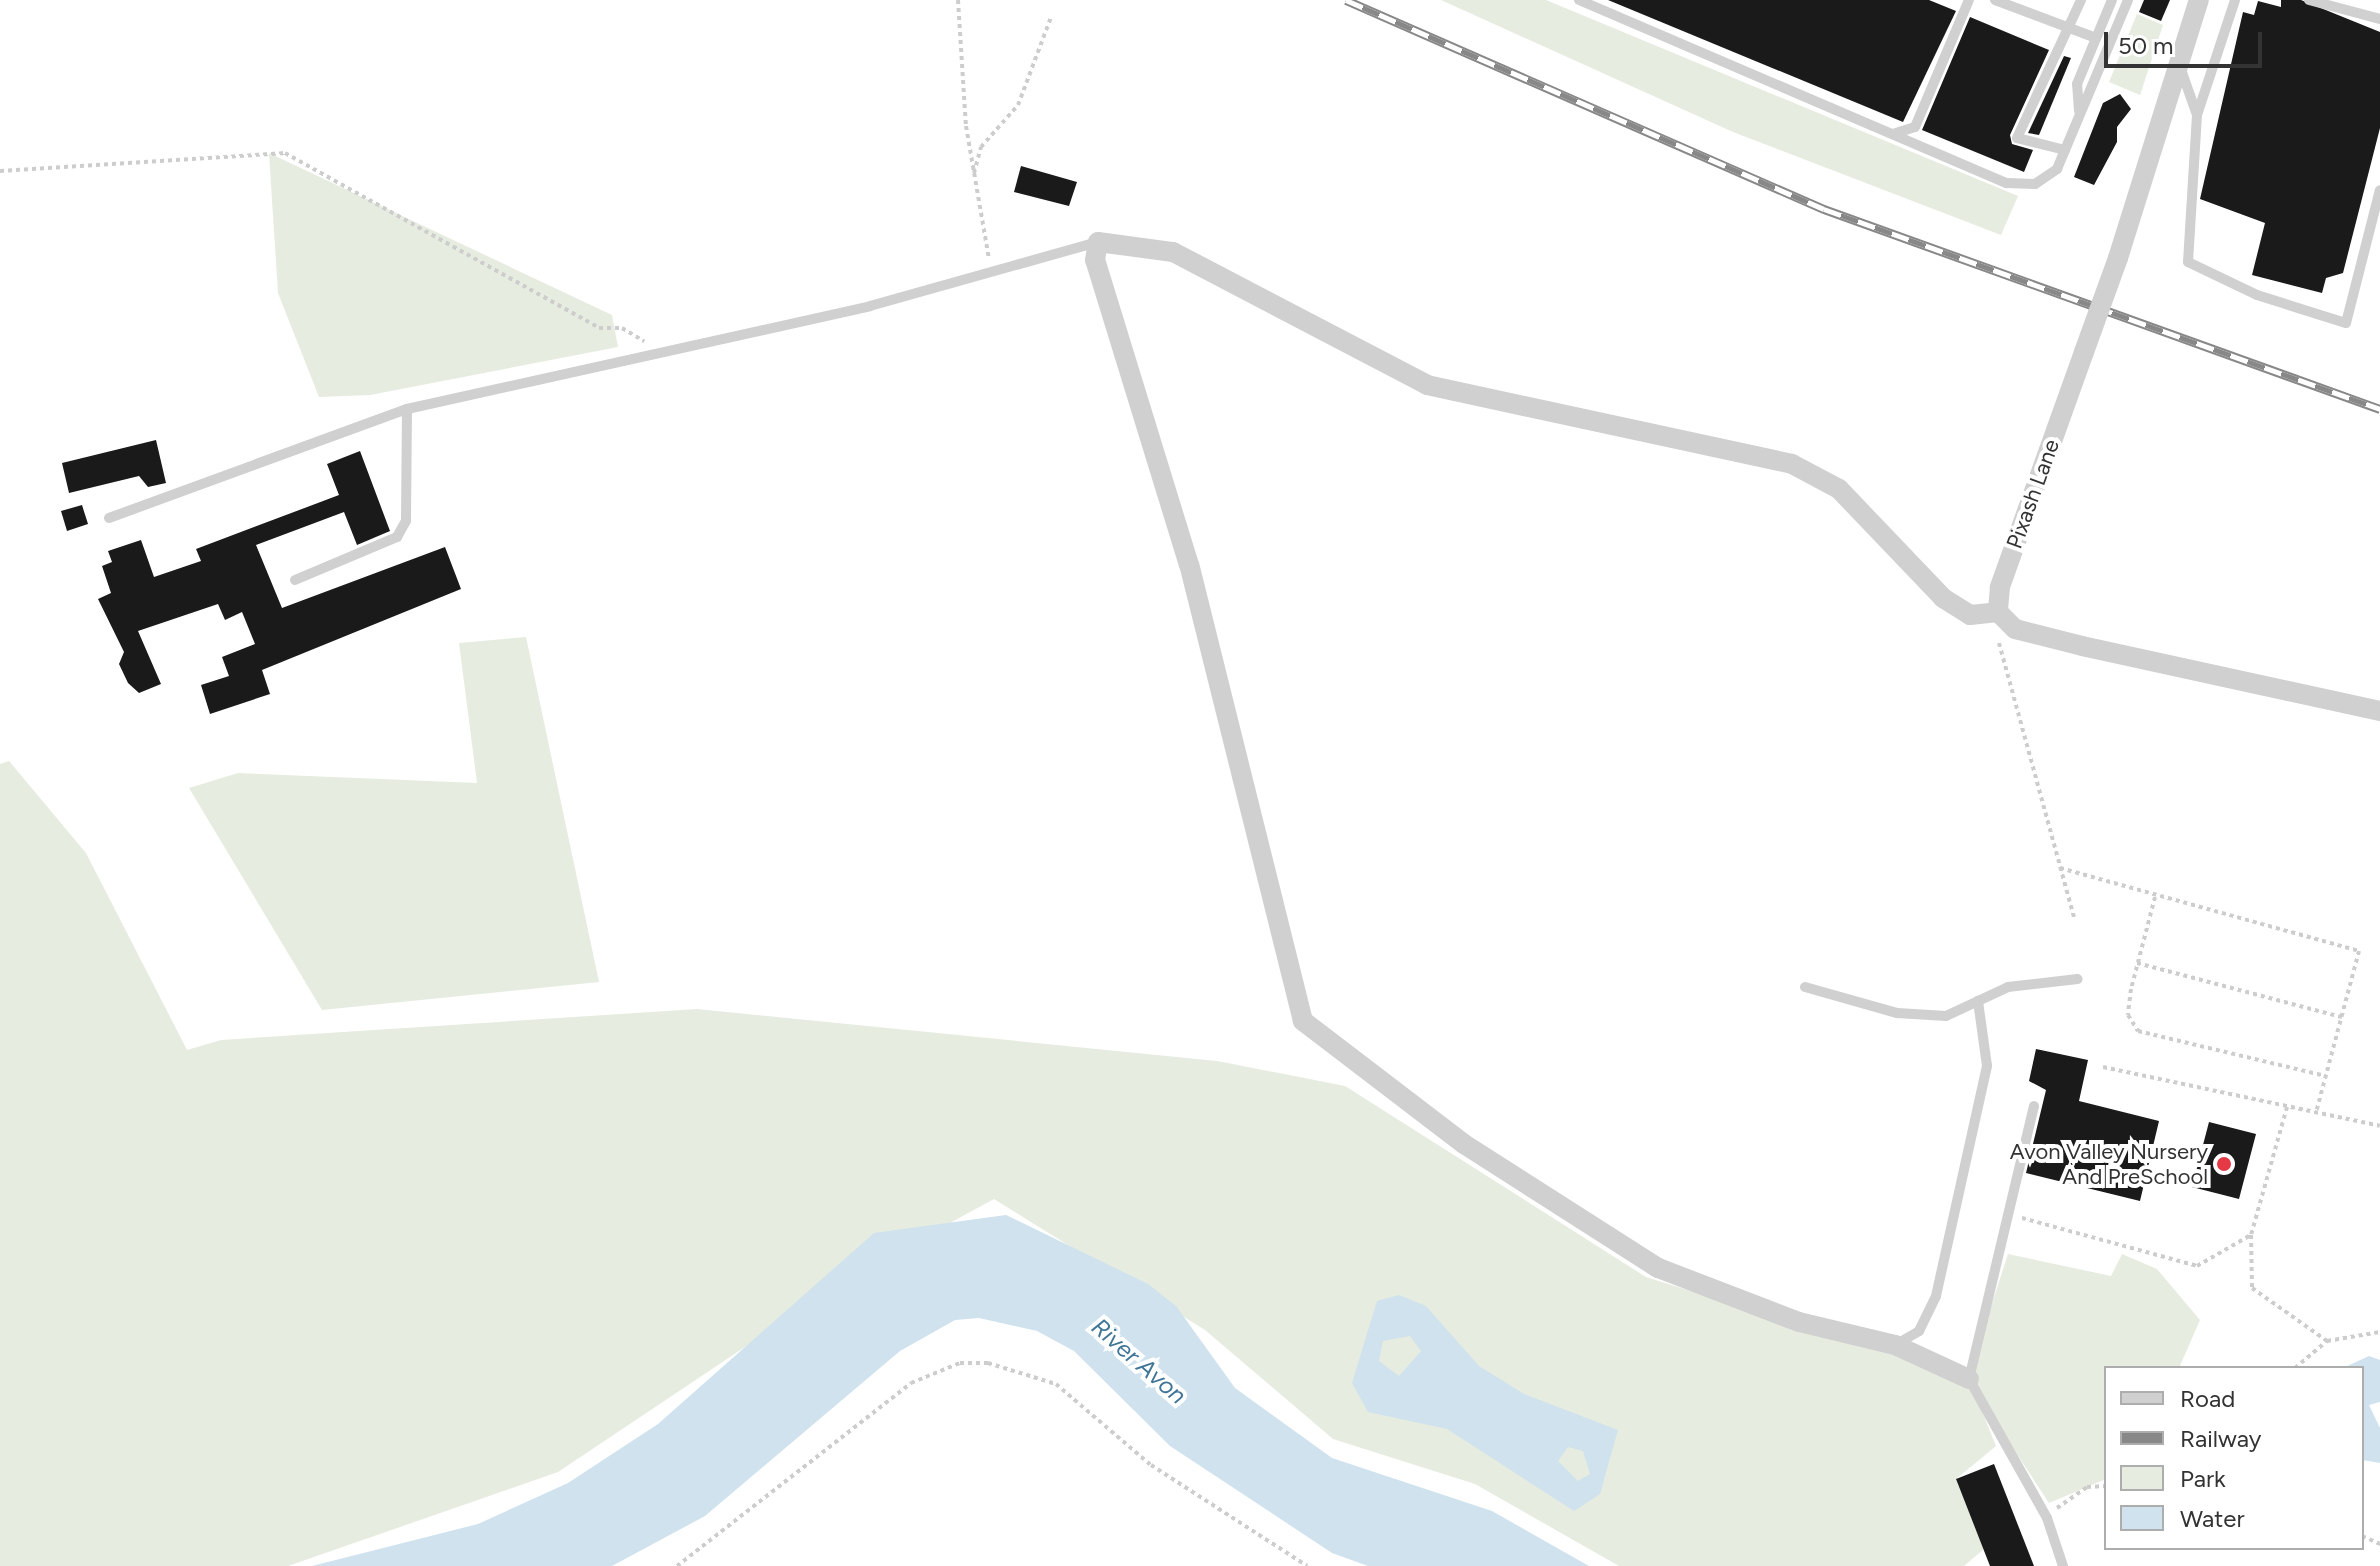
<!DOCTYPE html>
<style>
body{margin:0}
#map{position:relative;width:2380px;height:1566px;overflow:hidden;background:#fff;font-family:Figtree,sans-serif}
div>[style]{position:absolute}
.green>*{inset:0;background:#e6ecdf}
.water>*{inset:0;background:#cfe2ee}
.building>*{inset:0;background:#1a1a1a}
.path>*{height:4px;margin-top:-2px;transform-origin:0;background:repeating-linear-gradient(90deg,#cdcdcd 0 4px,transparent 0 8px)}
.lane>*{height:10px;margin:-5px;padding:0 5px;transform-origin:5px;border-radius:5px;background:#d0d0d0}
.street>*{height:20px;margin:-10px;padding:0 10px;transform-origin:10px;border-radius:10px;background:#d0d0d0}
.rail>*{height:9px;margin-top:-4.5px;transform-origin:0;background:repeating-linear-gradient(90deg,#fff 0 18px,#888 0 36px);box-sizing:border-box;border-block:2px solid #888}
.street-bridge>*{height:20px;margin:-10px;padding:0 10px;transform-origin:10px;border-radius:10px;background:#d0d0d0}
.dots>*{width:22px;height:22px;translate:-50% -50%;box-sizing:border-box;border:4px solid #fff;border-radius:50%}
span{translate:-50% -50%;white-space:nowrap;text-align:center;line-height:1.15;-webkit-text-stroke:8px #fff;paint-order:stroke}
.street-label{font-size:22px;color:#333}
.poi-label{font-size:22px;color:#333}
.right{translate:-100% -50%;text-align:right}
.water-label{font-size:24px;color:#3f7597;font-style:italic}
.legend{position:absolute;left:2104px;top:1366px;width:260px;height:184px;box-sizing:border-box;background:#fff;border:2px solid #adadad;margin:0;padding:10px 14px;list-style:none;font-size:24px;color:#333}
.legend li{display:flex;align-items:center;gap:16px;height:40px}
.legend b{width:40px;border:2px solid #adadad}
.scale{position:absolute;left:2104px;top:32px;width:158px;height:36px;box-sizing:border-box;border:4px solid #333;border-top:0;padding-left:10px;font-size:24px;line-height:28px;white-space:nowrap;color:#333;-webkit-text-stroke:6px #fff;paint-order:stroke}
</style>
<div id="map">
<div class="green">
<i style="clip-path:polygon(1441px 0,1546px 0,2018px 196px,2001px 235px,1733px 132px)"></i>
<i style="clip-path:polygon(2137px 14px,2163px 25px,2140px 95px,2109px 82px)"></i>
<i style="clip-path:polygon(269px 153px,612px 315px,618px 347px,370px 395px,319px 397px,278px 293px)"></i>
<i style="clip-path:polygon(526px 637px,599px 982px,322px 1010px,189px 788px,238px 773px,477px 783px,459px 643px)"></i>
<i style="clip-path:polygon(9px 761px,86px 853px,187px 1050px,221px 1040px,697px 1009px,1217px 1061px,1345px 1086px,1646px 1277px,1968px 1378px,2008px 1254px,2111px 1276px,2122px 1254px,2157px 1269px,2200px 1320px,2179px 1368px,2106px 1368px,2106px 1479px,2049px 1503px,1971px 1384px,1996px 1446px,1956px 1479px,1984px 1549px,1964px 1566px,1619px 1566px,1475px 1484px,1333px 1439px,1205px 1330px,994px 1199px,845px 1280px,558px 1472px,288px 1566px,0 1566px,0 764px)"></i>
</div>
<div class="water">
<i style="clip-path:polygon(1006px 1215px,1148px 1284px,1176px 1306px,1235px 1388px,1332px 1458px,1492px 1511px,1589px 1566px,1368px 1566px,1332px 1553px,1170px 1446px,1074px 1351px,1037px 1331px,979px 1318px,955px 1320px,900px 1351px,705px 1516px,612px 1566px,312px 1566px,478px 1524px,568px 1483px,658px 1424px,874px 1233px)"></i>
<i style="clip-path:polygon(evenodd,1399px 1295px,1426px 1306px,1479px 1366px,1524px 1394px,1618px 1430px,1600px 1494px,1574px 1511px,1447px 1429px,1368px 1412px,1352px 1383px,1377px 1301px,1399px 1295px,1410px 1336px,1421px 1351px,1399px 1376px,1379px 1361px,1383px 1341px,1410px 1336px,1399px 1295px,1568px 1447px,1583px 1451px,1590px 1474px,1578px 1481px,1558px 1461px,1568px 1447px)"></i>
<i style="clip-path:polygon(2369px 1356px,2380px 1360px,2380px 1402px,2369px 1405px,2380px 1428px,2380px 1463px,2362px 1460px,2362px 1368px,2343px 1368px)"></i>
</div>
<div class="building">
<i style="clip-path:polygon(1608px 0,1929px 0,1956px 11px,1903px 122px)"></i>
<i style="clip-path:polygon(2144px 0,2170px 0,2161px 21px,2139px 12px)"></i>
<i style="clip-path:polygon(2281px 0,2301px 0,2380px 32px,2380px 128px,2343px 273px,2326px 278px,2322px 293px,2252px 275px,2265px 223px,2200px 199px,2243px 12px,2254px 15px,2258px 1px,2281px 7px)"></i>
<i style="clip-path:polygon(1970px 17px,2049px 50px,2010px 135px,2012px 144px,2033px 150px,2024px 172px,1922px 130px)"></i>
<i style="clip-path:polygon(2064px 56px,2071px 58px,2039px 135px,2028px 133px)"></i>
<i style="clip-path:polygon(2120px 94px,2131px 109px,2117px 127px,2117px 142px,2094px 185px,2074px 177px,2103px 103px)"></i>
<i style="clip-path:polygon(1021px 166px,1077px 182px,1069px 206px,1014px 192px)"></i>
<i style="clip-path:polygon(156px 440px,166px 483px,148px 487px,139px 476px,69px 493px,62px 463px)"></i>
<i style="clip-path:polygon(360px 451px,390px 531px,357px 545px,344px 512px,256px 545px,282px 608px,445px 547px,461px 589px,262px 670px,270px 694px,210px 714px,201px 685px,229px 676px,222px 657px,255px 644px,242px 612px,225px 620px,218px 604px,138px 631px,161px 684px,139px 693px,128px 683px,119px 664px,124px 652px,98px 599px,111px 593px,102px 566px,112px 562px,108px 551px,141px 540px,154px 577px,201px 561px,196px 549px,339px 495px,327px 464px)"></i>
<i style="clip-path:polygon(82px 505px,88px 524px,67px 531px,61px 511px)"></i>
<i style="clip-path:polygon(2036px 1049px,2088px 1060px,2079px 1101px,2159px 1121px,2140px 1201px,2026px 1173px,2046px 1090px,2029px 1081px)"></i>
<i style="clip-path:polygon(2209px 1122px,2256px 1134px,2239px 1199px,2192px 1187px)"></i>
<i style="clip-path:polygon(1994px 1464px,2034px 1566px,1990px 1566px,1956px 1479px)"></i>
</div>
<div class="path">
<i style="left:958px;top:0;width:126px;rotate:86.4deg"></i>
<i style="left:966px;top:126px;width:135px;rotate:80.2deg"></i>
<i style="left:0;top:171px;width:286px;rotate:-3.6deg"></i>
<i style="left:285px;top:153px;width:359px;rotate:29.1deg"></i>
<i style="left:599px;top:328px;width:23px"></i>
<i style="left:622px;top:328px;width:26px;rotate:31deg"></i>
<i style="left:974px;top:173px;width:27px;rotate:-75deg"></i>
<i style="left:981px;top:147px;width:56px;rotate:-48.6deg"></i>
<i style="left:1018px;top:105px;width:94px;rotate:-69.4deg"></i>
<i style="left:1999px;top:643px;width:284px;rotate:74.7deg"></i>
<i style="left:2060px;top:868px;width:310px;rotate:15.5deg"></i>
<i style="left:2359px;top:951px;width:168px;rotate:104.9deg"></i>
<i style="left:2155px;top:897px;width:95px;rotate:104.6deg"></i>
<i style="left:2131px;top:989px;width:26px;rotate:97deg"></i>
<i style="left:2128px;top:1015px;width:19px;rotate:58deg"></i>
<i style="left:2138px;top:1031px;width:193px;rotate:13.5deg"></i>
<i style="left:2137px;top:963px;width:212px;rotate:14.8deg"></i>
<i style="left:2103px;top:1067px;width:283px;rotate:12deg"></i>
<i style="left:2287px;top:1107px;width:133px;rotate:105.7deg"></i>
<i style="left:2251px;top:1235px;width:53px;rotate:88.9deg"></i>
<i style="left:2252px;top:1288px;width:92px;rotate:35.2deg"></i>
<i style="left:2022px;top:1218px;width:181px;rotate:15.3deg"></i>
<i style="left:2197px;top:1266px;width:62px;rotate:-29.9deg"></i>
<i style="left:2295px;top:1368px;width:42px;rotate:-40.2deg"></i>
<i style="left:2327px;top:1341px;width:54px;rotate:-9.6deg"></i>
<i style="left:2057px;top:1508px;width:37px;rotate:-35deg"></i>
<i style="left:2087px;top:1487px;width:19px;rotate:-3deg"></i>
<i style="left:2362px;top:1536px;width:20px;rotate:24deg"></i>
<i style="left:677px;top:1566px;width:297px;rotate:-38deg"></i>
<i style="left:911px;top:1383px;width:53px;rotate:-22.2deg"></i>
<i style="left:960px;top:1363px;width:28px"></i>
<i style="left:988px;top:1363px;width:71px;rotate:17.2deg"></i>
<i style="left:1056px;top:1384px;width:125px;rotate:40.5deg"></i>
<i style="left:1151px;top:1465px;width:186px;rotate:32.9deg"></i>
</div>
<div class="lane">
<i style="left:1579px;top:0;width:465px;rotate:23.2deg"></i>
<i style="left:2007px;top:183px;width:28px;rotate:2deg"></i>
<i style="left:2035px;top:184px;width:27px;rotate:-34deg"></i>
<i style="left:2057px;top:169px;width:183px;rotate:-67.2deg"></i>
<i style="left:1995px;top:0;width:108px;rotate:20.6deg"></i>
<i style="left:2309px;top:0;width:73px;rotate:15deg"></i>
<i style="left:2179px;top:64px;width:54px;rotate:70.6deg"></i>
<i style="left:2197px;top:115px;width:147px;rotate:93.5deg"></i>
<i style="left:2188px;top:262px;width:76px;rotate:25.6deg"></i>
<i style="left:2257px;top:295px;width:93px;rotate:17.5deg"></i>
<i style="left:2346px;top:323px;width:137px;rotate:-75.7deg"></i>
<i style="left:2079px;top:111px;width:27px;rotate:-94deg"></i>
<i style="left:2077px;top:84px;width:91px;rotate:-67.4deg"></i>
<i style="left:2197px;top:115px;width:121px;rotate:-71.7deg"></i>
<i style="left:1893px;top:134px;width:23px;rotate:-18deg"></i>
<i style="left:1915px;top:127px;width:138px;rotate:-67deg"></i>
<i style="left:2065px;top:150px;width:49px;rotate:-166deg"></i>
<i style="left:2017px;top:138px;width:152px;rotate:-65.1deg"></i>
<i style="left:109px;top:518px;width:317px;rotate:-20.1deg"></i>
<i style="left:407px;top:409px;width:474px;rotate:-12.5deg"></i>
<i style="left:870px;top:306px;width:237px;rotate:-15.7deg"></i>
<i style="left:295px;top:580px;width:111px;rotate:-22.9deg"></i>
<i style="left:397px;top:537px;width:18px;rotate:-61deg"></i>
<i style="left:406px;top:521px;width:112px;rotate:-89.5deg"></i>
<i style="left:1805px;top:987px;width:96px;rotate:15.8deg"></i>
<i style="left:1897px;top:1013px;width:49px;rotate:3.5deg"></i>
<i style="left:1946px;top:1016px;width:68px;rotate:-25.1deg"></i>
<i style="left:2008px;top:987px;width:70px;rotate:-6.5deg"></i>
<i style="left:2034px;top:1106px;width:281px;rotate:103.4deg"></i>
<i style="left:1969px;top:1379px;width:159px;rotate:60.7deg"></i>
<i style="left:2047px;top:1518px;width:51px;rotate:71.6deg"></i>
<i style="left:1895px;top:1345px;width:28px;rotate:-30deg"></i>
<i style="left:1919px;top:1331px;width:39px;rotate:-64deg"></i>
<i style="left:1936px;top:1296px;width:236px;rotate:-77.5deg"></i>
<i style="left:1987px;top:1066px;width:66px;rotate:-97.9deg"></i>
</div>
<div class="street">
<i style="left:2118px;top:258px;width:270px;rotate:-72.6deg"></i>
<i style="left:2084px;top:352px;width:250px;rotate:109.7deg"></i>
<i style="left:2000px;top:587px;width:25px;rotate:95deg"></i>
<i style="left:1998px;top:612px;width:24px;rotate:45deg"></i>
<i style="left:2015px;top:629px;width:69px;rotate:14.2deg"></i>
<i style="left:2082px;top:646px;width:305px;rotate:12.3deg"></i>
<i style="left:1969px;top:1379px;width:81px;rotate:-155.3deg"></i>
<i style="left:1895px;top:1345px;width:99px;rotate:-166.5deg"></i>
<i style="left:1799px;top:1322px;width:151px;rotate:-159deg"></i>
<i style="left:1658px;top:1268px;width:230px;rotate:-147.4deg"></i>
<i style="left:1464px;top:1144px;width:203px;rotate:-142.6deg"></i>
<i style="left:1303px;top:1021px;width:470px;rotate:-104deg"></i>
<i style="left:1189px;top:565px;width:319px;rotate:-107.1deg"></i>
<i style="left:1095px;top:260px;width:18px;rotate:-81deg"></i>
<i style="left:1098px;top:242px;width:76px;rotate:7.6deg"></i>
<i style="left:1173px;top:252px;width:287px;rotate:27.6deg"></i>
<i style="left:1427px;top:385px;width:373px;rotate:12.2deg"></i>
<i style="left:1792px;top:464px;width:53px;rotate:28deg"></i>
<i style="left:1839px;top:489px;width:151px;rotate:46.3deg"></i>
<i style="left:1943px;top:598px;width:32px;rotate:32deg"></i>
<i style="left:1970px;top:615px;width:28px;rotate:-6deg"></i>
</div>
<div class="rail">
<i style="left:1346px;top:0;width:522px;rotate:23.62deg"></i>
<i style="left:1824px;top:209px;width:591px;rotate:19.78deg"></i>
</div>
<div class="street-bridge">
<i style="left:2084px;top:352px;width:100px;rotate:-70.1deg"></i>
</div>
<div class="dots">
<i style="left:2224px;top:1164px;background:#e63946"></i>
</div>
<div class="street-label">
<span style="left:2033px;top:494px;rotate:-70deg">Pixash Lane</span>
</div>
<div class="poi-label">
<span class="right" style="left:2208px;top:1164px">Avon Valley Nursery<br>And PreSchool</span>
</div>
<div class="water-label">
<span style="left:1139px;top:1361px;rotate:41deg">River Avon</span>
</div>
<ul class="legend">
<li><b style="height:10px;background:#d0d0d0"></b>Road</li>
<li><b style="height:10px;background:#888"></b>Railway</li>
<li><b style="height:22px;background:#e6ecdf"></b>Park</li>
<li><b style="height:22px;background:#cfe2ee"></b>Water</li>
</ul>
<div class="scale">50 m</div>
</div>
